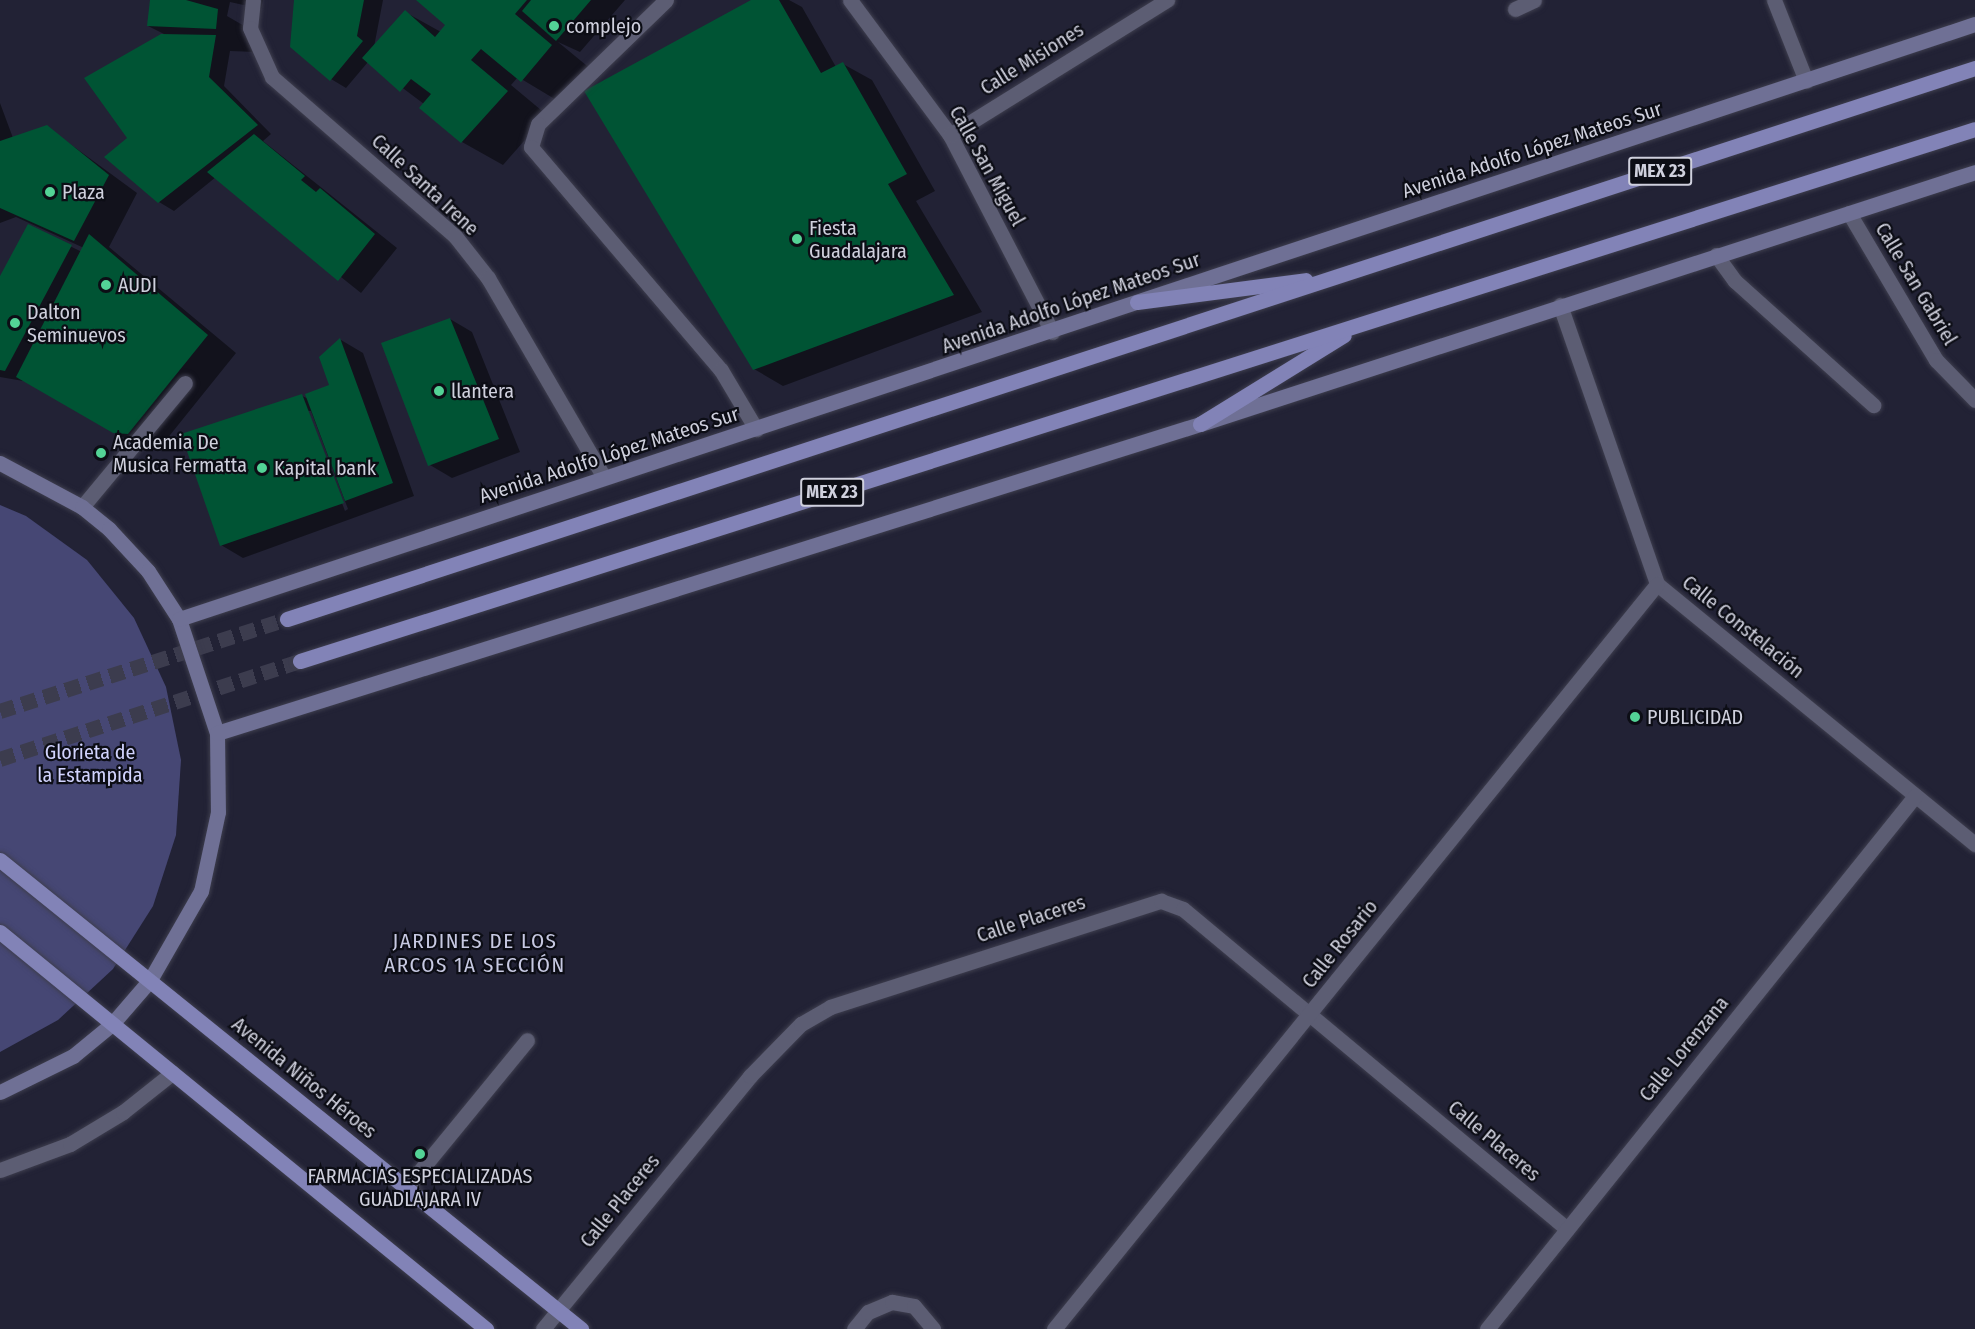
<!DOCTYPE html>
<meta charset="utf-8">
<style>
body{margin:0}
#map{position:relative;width:1975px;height:1329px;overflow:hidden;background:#222235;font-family:"Fira Sans Condensed",sans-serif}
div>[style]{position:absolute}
.green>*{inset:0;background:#464774}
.shadow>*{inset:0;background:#0007}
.building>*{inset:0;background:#005434}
.primary-tunnel>*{height:15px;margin-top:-7.5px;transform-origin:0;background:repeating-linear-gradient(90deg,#3c3c4e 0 15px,transparent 0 23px)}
.roads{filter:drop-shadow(0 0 2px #3e3e4e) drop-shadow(0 0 2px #3e3e4e)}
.service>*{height:15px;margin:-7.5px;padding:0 7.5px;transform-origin:7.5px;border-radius:7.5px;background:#5c5d73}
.minor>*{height:15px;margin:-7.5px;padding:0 7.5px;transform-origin:7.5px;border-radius:7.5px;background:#5c5d73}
.secondary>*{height:15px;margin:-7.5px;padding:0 7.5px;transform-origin:7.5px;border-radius:7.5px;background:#6f7095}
.primary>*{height:15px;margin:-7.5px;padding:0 7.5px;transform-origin:7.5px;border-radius:7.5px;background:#8283b7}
.dots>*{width:16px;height:16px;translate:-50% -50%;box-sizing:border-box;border:3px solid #0c0d15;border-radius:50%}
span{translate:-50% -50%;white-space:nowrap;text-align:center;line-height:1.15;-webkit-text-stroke:4.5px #0c0d15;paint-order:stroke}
.shield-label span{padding:2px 4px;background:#0c0d15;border:2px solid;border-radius:4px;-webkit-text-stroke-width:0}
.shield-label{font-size:18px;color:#cfd0dd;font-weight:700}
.poi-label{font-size:20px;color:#cfd0dd}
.left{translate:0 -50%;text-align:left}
.street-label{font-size:20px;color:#cfd0dd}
.park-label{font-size:20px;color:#d1d3fd}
.neighbourhood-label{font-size:21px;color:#c7c9e2;letter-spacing:1.5px}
</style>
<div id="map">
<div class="green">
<i style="clip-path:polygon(0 505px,26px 516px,87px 560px,134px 618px,166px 687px,181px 760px,176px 835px,153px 906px,113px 969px,58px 1020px,0 1052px)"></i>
</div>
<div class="shadow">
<i style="clip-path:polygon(152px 0,263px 0,261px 9px,230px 2px,227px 16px,258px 34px,257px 52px,230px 51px,224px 86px,271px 134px,263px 141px,397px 248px,361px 293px,216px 177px,174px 211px,159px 202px,129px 138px,164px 34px,148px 26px)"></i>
<i style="clip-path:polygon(296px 0,383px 0,374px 47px,405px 12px,441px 32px,448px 25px,418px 0,625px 0,580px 52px,558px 42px,592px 70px,563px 104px,518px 77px,511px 85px,547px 115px,503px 165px,462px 142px,424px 104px,368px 62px,346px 88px,331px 79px,292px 46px)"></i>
<i style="clip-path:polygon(755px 0,789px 0,802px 7px,836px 67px,843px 64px,872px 80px,935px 191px,916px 201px,982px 312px,783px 386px,754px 369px)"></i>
<i style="clip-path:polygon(0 103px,13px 138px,47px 127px,137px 193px,109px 247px,236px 353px,158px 450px,143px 449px,29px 382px,0 377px,0 279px,29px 226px,82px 252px,84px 248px,16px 217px,0 223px)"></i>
<i style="clip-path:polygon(450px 319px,472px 332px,520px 452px,452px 478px,430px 465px,382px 344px)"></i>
<i style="clip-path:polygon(evenodd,341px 340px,363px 353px,414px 496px,243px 558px,221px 545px,302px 396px,309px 399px,331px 386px,341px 340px,307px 411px,311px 411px,348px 509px,345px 511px,307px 411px)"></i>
</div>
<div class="building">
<i style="clip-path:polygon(150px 0,186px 0,218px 9px,216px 29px,147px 26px)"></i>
<i style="clip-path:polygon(294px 0,364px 0,357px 36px,363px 41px,330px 81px,290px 47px)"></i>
<i style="clip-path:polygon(416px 0,527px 0,515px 14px,552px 45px,521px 82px,481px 49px,471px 60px,508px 91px,461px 143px,419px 108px,431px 94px,411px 79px,400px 92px,362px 58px,405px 10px,435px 37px,445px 25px)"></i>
<i style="clip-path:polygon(531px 0,591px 0,556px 41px,522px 11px)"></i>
<i style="clip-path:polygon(751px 0,779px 0,821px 73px,843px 62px,907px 174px,888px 184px,954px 295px,753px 370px,584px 91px)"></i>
<i style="clip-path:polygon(161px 34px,216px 35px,209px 77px,258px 125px,158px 203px,104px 157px,127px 138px,84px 78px)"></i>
<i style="clip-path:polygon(47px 125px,109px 175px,74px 241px,0 208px,0 141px)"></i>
<i style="clip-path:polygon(254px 134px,305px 176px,301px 180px,316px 192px,320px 188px,375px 234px,338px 281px,207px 172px)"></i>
<i style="clip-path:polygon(28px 224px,72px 245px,5px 371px,0 370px,0 276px)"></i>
<i style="clip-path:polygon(89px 234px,208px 335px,128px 434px,113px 433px,16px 377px)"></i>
<i style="clip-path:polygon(450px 318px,499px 439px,428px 466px,381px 343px)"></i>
<i style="clip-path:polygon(340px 338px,393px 483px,345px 501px,305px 394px,329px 385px,319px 357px)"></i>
<i style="clip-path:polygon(302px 394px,344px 503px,220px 546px,181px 434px)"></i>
</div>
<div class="primary-tunnel">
<i style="left:0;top:711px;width:301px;rotate:-17.8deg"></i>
<i style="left:0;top:759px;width:316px;rotate:-18.1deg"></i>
</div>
<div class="roads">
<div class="service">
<i style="left:666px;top:0;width:178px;rotate:135.9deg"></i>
<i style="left:538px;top:124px;width:24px;rotate:107deg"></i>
<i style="left:531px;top:147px;width:293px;rotate:49.6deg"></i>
<i style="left:721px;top:370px;width:69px;rotate:59.3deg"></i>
<i style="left:1515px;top:9px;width:21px;rotate:-25deg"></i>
<i style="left:1716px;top:255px;width:32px;rotate:54deg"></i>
<i style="left:1735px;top:281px;width:186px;rotate:41.9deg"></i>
<i style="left:82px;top:507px;width:161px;rotate:-50.3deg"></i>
<i style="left:0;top:1170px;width:75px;rotate:-20.4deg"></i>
<i style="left:70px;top:1144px;width:62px;rotate:-31.1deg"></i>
<i style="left:123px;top:1112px;width:63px;rotate:-38.5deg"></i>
<i style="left:406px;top:1188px;width:191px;rotate:-50.7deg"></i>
<i style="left:854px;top:1329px;width:22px;rotate:-51deg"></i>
<i style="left:868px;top:1312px;width:26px;rotate:-23deg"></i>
<i style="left:892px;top:1302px;width:22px;rotate:10deg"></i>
<i style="left:914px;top:1306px;width:30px;rotate:50deg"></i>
</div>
<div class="minor">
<i style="left:253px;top:0;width:28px;rotate:96deg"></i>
<i style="left:250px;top:28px;width:54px;rotate:65.8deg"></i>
<i style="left:272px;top:77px;width:242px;rotate:41deg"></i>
<i style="left:455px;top:236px;width:53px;rotate:51.8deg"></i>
<i style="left:488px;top:278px;width:230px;rotate:59.8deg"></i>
<i style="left:850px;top:0;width:168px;rotate:53.5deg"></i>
<i style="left:950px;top:135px;width:222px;rotate:62.6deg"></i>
<i style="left:1774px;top:0;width:87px;rotate:68.4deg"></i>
<i style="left:950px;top:135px;width:256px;rotate:-31.9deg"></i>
<i style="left:1849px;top:213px;width:171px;rotate:59.4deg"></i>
<i style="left:1936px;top:360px;width:56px;rotate:45.7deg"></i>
<i style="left:1560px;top:305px;width:295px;rotate:70.8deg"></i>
<i style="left:1657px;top:584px;width:411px;rotate:39.3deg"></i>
<i style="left:543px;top:1329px;width:327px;rotate:-50.7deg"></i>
<i style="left:750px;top:1076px;width:73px;rotate:-45.6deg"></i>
<i style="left:801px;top:1024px;width:34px;rotate:-30deg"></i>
<i style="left:830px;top:1007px;width:348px;rotate:-17.8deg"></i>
<i style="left:1161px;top:901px;width:23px;rotate:20deg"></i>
<i style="left:1183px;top:909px;width:500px;rotate:39.8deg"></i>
<i style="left:1054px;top:1329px;width:958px;rotate:-51.01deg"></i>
<i style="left:1487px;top:1329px;width:684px;rotate:-51.24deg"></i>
</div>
<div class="secondary">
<i style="left:0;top:463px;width:93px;rotate:28.2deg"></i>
<i style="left:82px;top:507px;width:35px;rotate:39deg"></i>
<i style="left:109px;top:529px;width:57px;rotate:47.1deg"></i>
<i style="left:148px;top:571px;width:57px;rotate:57.1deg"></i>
<i style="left:179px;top:619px;width:120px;rotate:71.6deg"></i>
<i style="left:217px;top:733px;width:79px;rotate:89.3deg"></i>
<i style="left:218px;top:812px;width:81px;rotate:102.1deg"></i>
<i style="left:201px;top:891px;width:103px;rotate:119.8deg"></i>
<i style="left:150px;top:980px;width:58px;rotate:130.8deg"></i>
<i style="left:112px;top:1024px;width:50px;rotate:140.6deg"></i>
<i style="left:73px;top:1056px;width:81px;rotate:153.7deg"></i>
<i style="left:179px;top:619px;width:1892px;rotate:-18.33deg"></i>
<i style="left:217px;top:733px;width:1030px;rotate:-17.45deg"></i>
<i style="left:1200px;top:424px;width:815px;rotate:-18.01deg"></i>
</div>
<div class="primary">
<i style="left:1137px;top:302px;width:170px;rotate:-7.4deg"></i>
<i style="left:1200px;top:424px;width:169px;rotate:-31.7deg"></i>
<i style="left:287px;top:619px;width:1776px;rotate:-18.08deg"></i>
<i style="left:300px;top:661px;width:1757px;rotate:-17.62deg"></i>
<i style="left:0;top:860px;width:747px;rotate:38.91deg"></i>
<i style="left:0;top:932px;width:628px;rotate:39.24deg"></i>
</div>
</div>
<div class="dots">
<i style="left:554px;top:26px;background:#53d396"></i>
<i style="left:50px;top:192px;background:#53d396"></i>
<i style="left:797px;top:239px;background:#53d396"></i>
<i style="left:106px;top:285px;background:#53d396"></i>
<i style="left:15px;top:323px;background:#53d396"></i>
<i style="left:439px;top:391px;background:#53d396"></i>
<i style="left:101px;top:453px;background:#53d396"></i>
<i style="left:262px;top:468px;background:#53d396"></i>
<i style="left:1635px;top:717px;background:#53d396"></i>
<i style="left:420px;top:1154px;background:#53d396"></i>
</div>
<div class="shield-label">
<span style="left:1660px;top:171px">MEX 23</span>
<span style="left:832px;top:492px">MEX 23</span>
</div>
<div class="poi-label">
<span class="left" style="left:566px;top:26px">complejo</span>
<span class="left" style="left:62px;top:192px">Plaza</span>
<span class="left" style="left:809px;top:240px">Fiesta<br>Guadalajara</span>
<span class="left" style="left:118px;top:285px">AUDI</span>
<span class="left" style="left:27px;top:324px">Dalton<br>Seminuevos</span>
<span class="left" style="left:451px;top:391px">llantera</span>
<span class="left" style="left:113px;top:454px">Academia De<br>Musica Fermatta</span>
<span class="left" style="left:274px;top:468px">Kapital bank</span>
<span class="left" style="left:1647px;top:717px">PUBLICIDAD</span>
<span style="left:420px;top:1188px">FARMACIAS ESPECIALIZADAS<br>GUADLAJARA IV</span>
</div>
<div class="street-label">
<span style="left:1032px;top:59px;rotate:-32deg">Calle Misiones</span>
<span style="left:1532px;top:150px;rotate:-18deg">Avenida Adolfo López Mateos Sur</span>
<span style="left:987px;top:166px;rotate:61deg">Calle San Miguel</span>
<span style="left:425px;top:185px;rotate:43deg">Calle Santa Irene</span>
<span style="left:1916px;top:284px;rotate:59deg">Calle San Gabriel</span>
<span style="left:1071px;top:303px;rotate:-19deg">Avenida Adolfo López Mateos Sur</span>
<span style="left:609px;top:455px;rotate:-18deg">Avenida Adolfo López Mateos Sur</span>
<span style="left:1743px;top:627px;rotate:39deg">Calle Constelación</span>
<span style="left:1031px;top:919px;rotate:-18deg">Calle Placeres</span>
<span style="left:1340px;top:944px;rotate:-51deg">Calle Rosario</span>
<span style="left:1684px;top:1049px;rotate:-51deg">Calle Lorenzana</span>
<span style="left:304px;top:1078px;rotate:39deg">Avenida Niños Héroes</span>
<span style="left:1494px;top:1141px;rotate:40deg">Calle Placeres</span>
<span style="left:620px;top:1201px;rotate:-51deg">Calle Placeres</span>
</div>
<div class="park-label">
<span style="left:90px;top:764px">Glorieta de<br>la Estampida</span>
</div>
<div class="neighbourhood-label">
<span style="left:475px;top:953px">JARDINES DE LOS<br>ARCOS 1A SECCIÓN</span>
</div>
</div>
